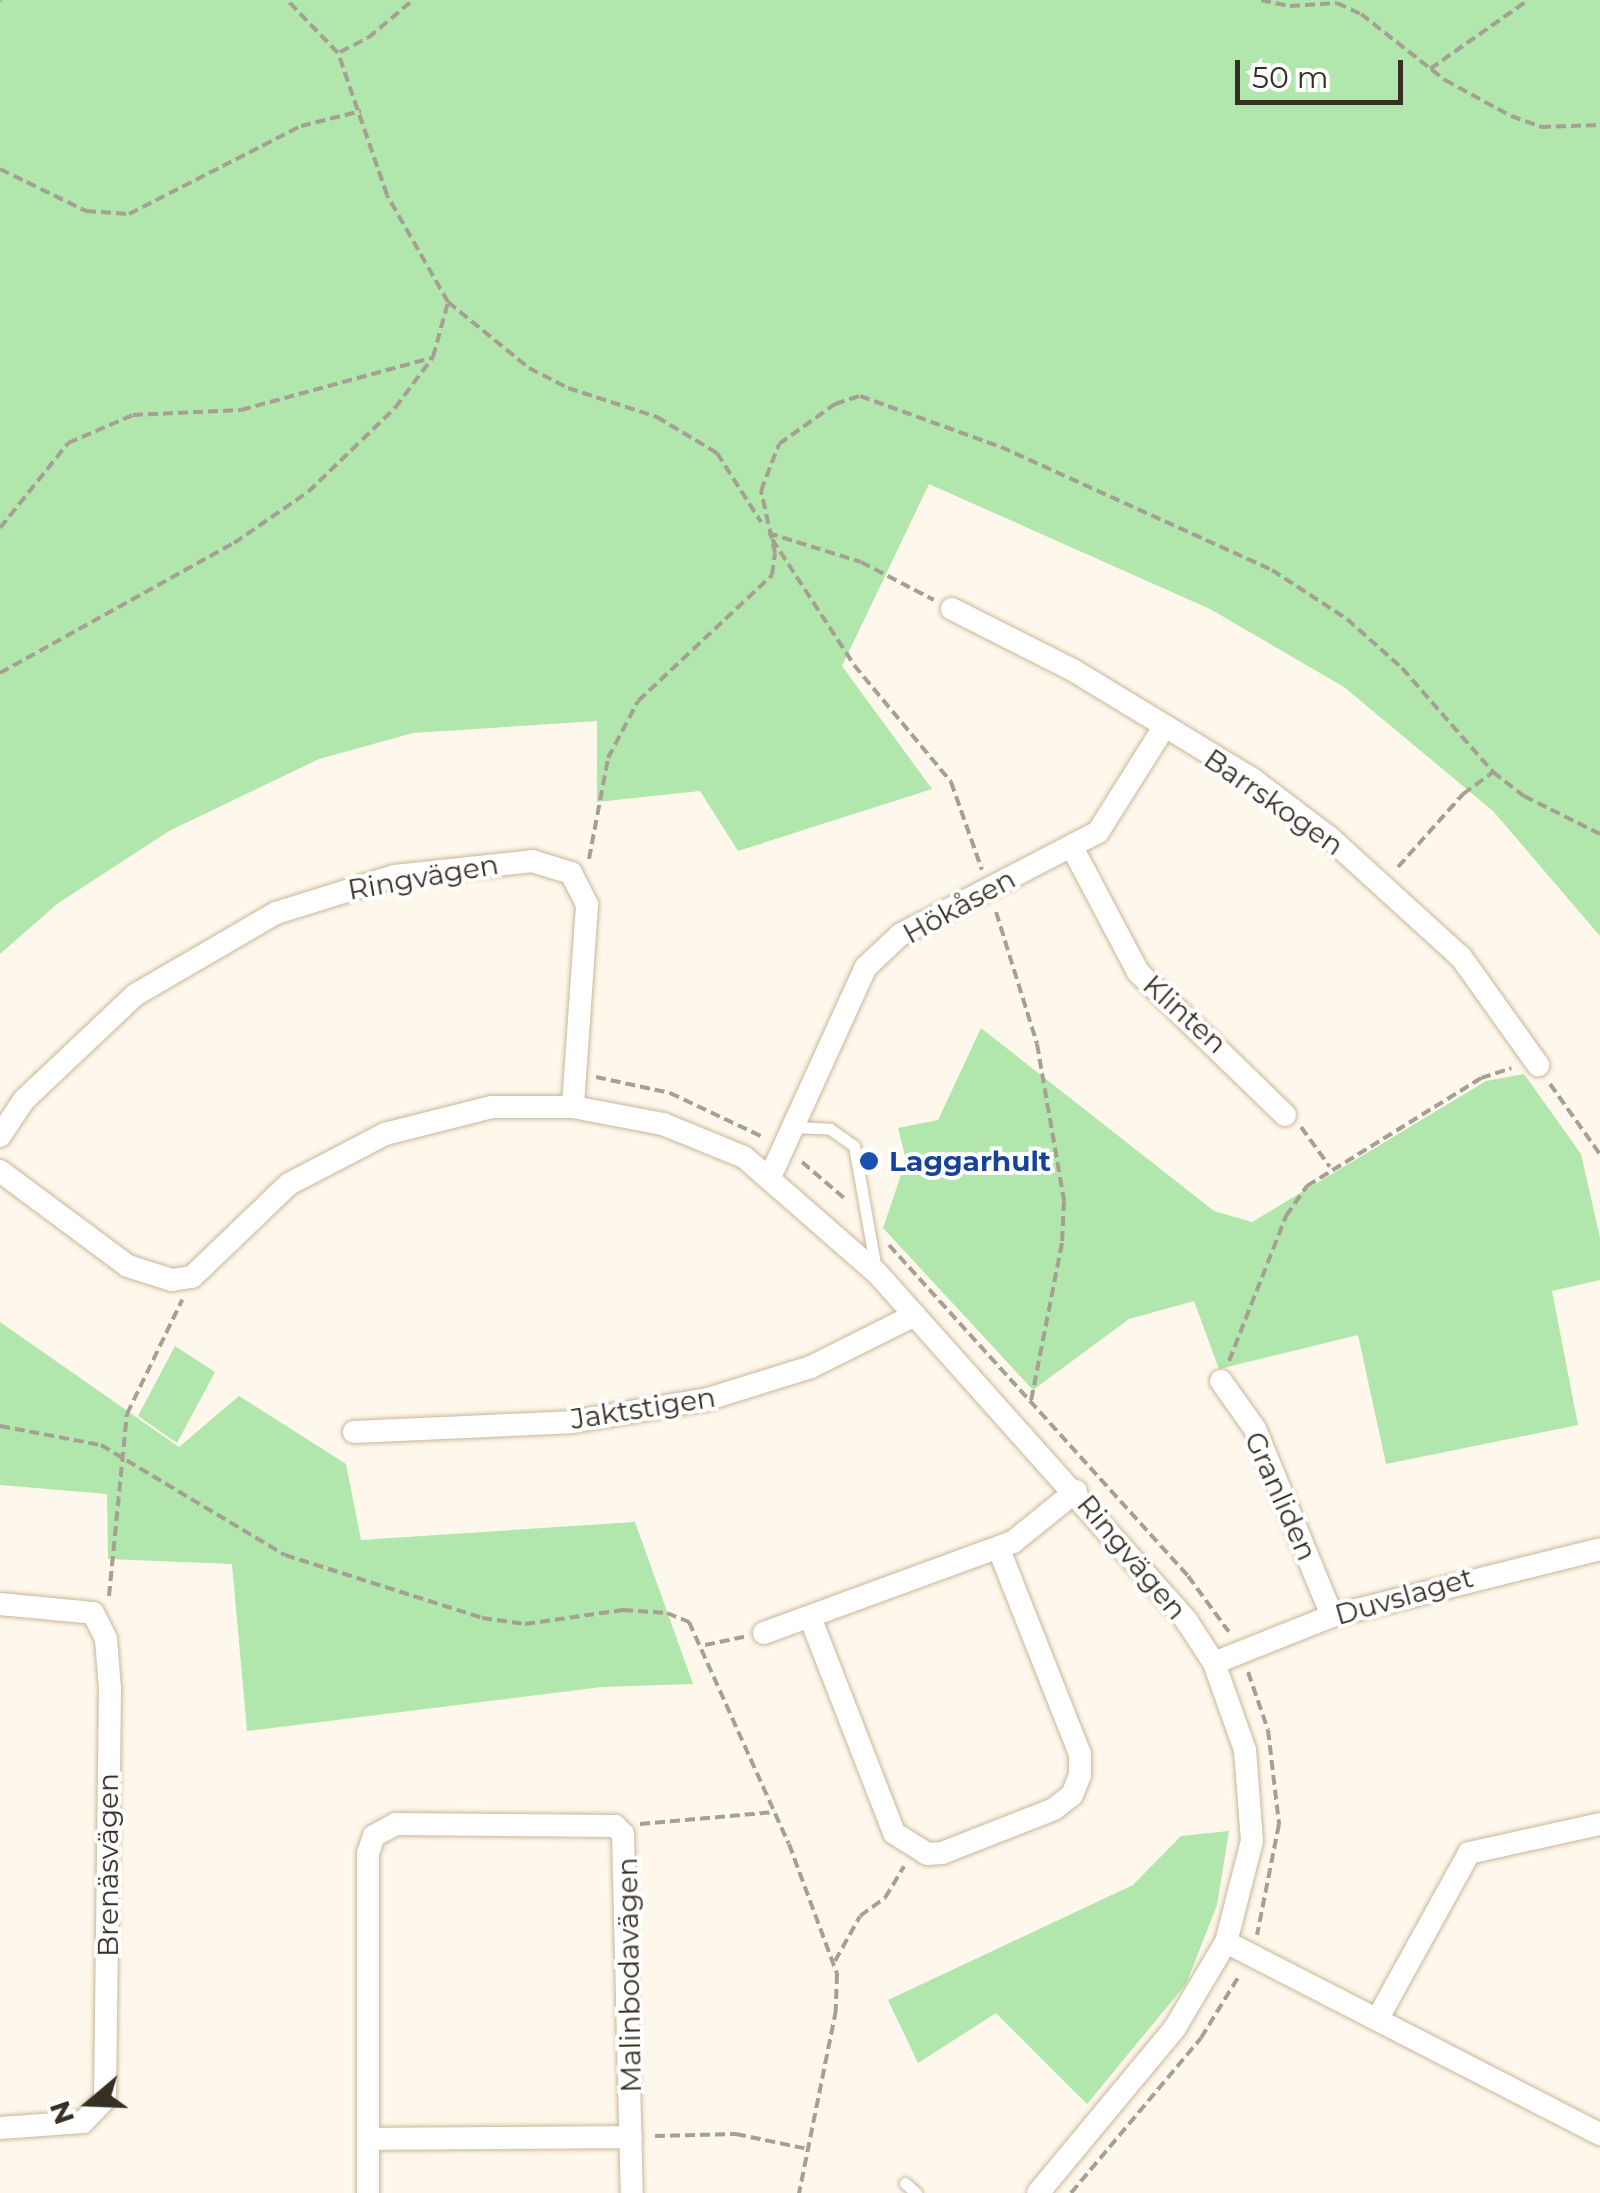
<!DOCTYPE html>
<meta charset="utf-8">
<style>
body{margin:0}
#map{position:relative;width:1600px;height:2193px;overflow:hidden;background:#fef7eb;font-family:Montserrat,sans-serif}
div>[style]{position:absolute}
.green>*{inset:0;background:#b1e6ac}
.path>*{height:4px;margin-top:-2px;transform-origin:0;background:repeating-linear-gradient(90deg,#a69f94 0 10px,transparent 0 15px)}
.roads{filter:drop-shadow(0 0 2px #c7b79a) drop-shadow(0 0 2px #c7b79a)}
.lane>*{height:11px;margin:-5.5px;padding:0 5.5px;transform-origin:5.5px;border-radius:5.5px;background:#fff}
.street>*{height:22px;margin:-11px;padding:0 11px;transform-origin:11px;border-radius:11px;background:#fff}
.dots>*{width:28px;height:28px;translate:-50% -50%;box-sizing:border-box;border:5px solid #fff;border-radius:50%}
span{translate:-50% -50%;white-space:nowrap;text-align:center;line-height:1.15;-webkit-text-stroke:8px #fff;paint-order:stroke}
.street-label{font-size:28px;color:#362f24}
.transit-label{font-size:28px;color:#164399;font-weight:700}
.left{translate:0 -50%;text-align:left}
.north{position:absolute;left:40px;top:2053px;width:100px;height:100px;-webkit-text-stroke:8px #fff;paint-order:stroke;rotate:251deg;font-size:28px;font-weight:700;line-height:40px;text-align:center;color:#362f24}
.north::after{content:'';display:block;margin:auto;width:35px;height:45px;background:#362f24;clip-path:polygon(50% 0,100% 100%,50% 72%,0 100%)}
.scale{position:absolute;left:1235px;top:60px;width:168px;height:45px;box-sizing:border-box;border:5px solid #362f24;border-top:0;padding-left:12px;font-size:30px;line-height:35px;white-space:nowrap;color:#362f24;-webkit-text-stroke:8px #fff;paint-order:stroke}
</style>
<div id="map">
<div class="green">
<i style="clip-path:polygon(0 0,1600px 0,1600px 936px,1493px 811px,1344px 687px,1210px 609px,929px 484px,842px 666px,932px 789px,738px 851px,700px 791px,597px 802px,597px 721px,413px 733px,319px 759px,169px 831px,57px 904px,0 954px)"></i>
<i style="clip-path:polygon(981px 1028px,1214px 1211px,1252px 1222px,1486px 1081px,1524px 1074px,1581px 1154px,1600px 1238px,1600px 1280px,1552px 1291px,1578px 1425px,1386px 1464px,1358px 1335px,1219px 1369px,1194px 1301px,1129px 1319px,1033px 1390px,883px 1228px,906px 1160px,898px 1128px,938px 1120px)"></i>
<i style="clip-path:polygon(0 1322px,179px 1447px,239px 1396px,346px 1464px,361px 1540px,635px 1522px,693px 1684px,602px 1687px,247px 1731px,232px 1564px,108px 1559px,107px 1494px,0 1485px)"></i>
<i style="clip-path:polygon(175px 1346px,215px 1372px,177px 1443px,138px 1416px)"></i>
<i style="clip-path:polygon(1229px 1831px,1217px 1905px,1186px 1984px,1087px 2104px,996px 2013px,918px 2063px,888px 2000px,1133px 1885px,1181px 1836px)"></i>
</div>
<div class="path">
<i style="left:1261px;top:0;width:30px;rotate:12deg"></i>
<i style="left:1290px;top:6px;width:47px;rotate:-3.7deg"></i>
<i style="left:1337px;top:3px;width:26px;rotate:25deg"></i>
<i style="left:1361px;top:14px;width:107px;rotate:38.2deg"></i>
<i style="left:1445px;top:80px;width:75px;rotate:28.6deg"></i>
<i style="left:1511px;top:116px;width:32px;rotate:20deg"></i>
<i style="left:1541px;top:127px;width:59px;rotate:-1.9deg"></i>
<i style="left:0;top:1px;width:1px;rotate:-45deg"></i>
<i style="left:340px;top:52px;width:31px;rotate:-27deg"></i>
<i style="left:368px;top:38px;width:59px;rotate:-40.2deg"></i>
<i style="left:1430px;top:69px;width:120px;rotate:-35.1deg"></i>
<i style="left:0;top:169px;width:96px;rotate:26deg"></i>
<i style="left:86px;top:211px;width:43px;rotate:4deg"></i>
<i style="left:129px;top:214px;width:193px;rotate:-27.1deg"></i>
<i style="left:301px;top:126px;width:62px;rotate:-14deg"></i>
<i style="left:448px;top:302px;width:104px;rotate:39.2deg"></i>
<i style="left:529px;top:368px;width:44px;rotate:27.1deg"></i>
<i style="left:568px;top:388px;width:94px;rotate:18deg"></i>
<i style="left:657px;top:417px;width:70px;rotate:31deg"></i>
<i style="left:717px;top:453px;width:82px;rotate:57.5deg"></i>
<i style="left:0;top:528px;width:109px;rotate:-51.3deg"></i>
<i style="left:68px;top:443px;width:71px;rotate:-23.3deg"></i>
<i style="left:133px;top:415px;width:108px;rotate:-2.7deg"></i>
<i style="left:241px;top:410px;width:197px;rotate:-15.3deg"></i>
<i style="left:768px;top:533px;width:97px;rotate:17.3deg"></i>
<i style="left:861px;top:562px;width:82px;rotate:27.5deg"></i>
<i style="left:772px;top:539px;width:150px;rotate:56.9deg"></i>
<i style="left:854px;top:665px;width:152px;rotate:50.3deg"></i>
<i style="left:951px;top:782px;width:93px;rotate:70.6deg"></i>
<i style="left:0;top:673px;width:268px;rotate:-29.1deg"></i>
<i style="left:234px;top:543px;width:90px;rotate:-34.6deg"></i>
<i style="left:308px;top:492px;width:121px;rotate:-44deg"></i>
<i style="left:395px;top:408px;width:64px;rotate:-53.3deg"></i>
<i style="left:433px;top:357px;width:57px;rotate:-74.7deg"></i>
<i style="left:448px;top:302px;width:123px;rotate:-119.7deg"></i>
<i style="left:387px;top:195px;width:150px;rotate:-109deg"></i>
<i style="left:338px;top:53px;width:74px;rotate:-133.9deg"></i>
<i style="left:589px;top:859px;width:103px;rotate:-79.3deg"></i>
<i style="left:608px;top:758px;width:64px;rotate:-62.2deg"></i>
<i style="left:638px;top:701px;width:184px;rotate:-43.2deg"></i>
<i style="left:772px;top:575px;width:22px;rotate:-82deg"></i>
<i style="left:775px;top:553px;width:64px;rotate:-102.7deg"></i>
<i style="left:761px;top:491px;width:50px;rotate:-69deg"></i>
<i style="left:779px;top:444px;width:69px;rotate:-35.5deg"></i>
<i style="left:835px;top:404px;width:26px;rotate:-18deg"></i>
<i style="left:860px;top:396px;width:150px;rotate:19.9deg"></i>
<i style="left:1001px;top:447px;width:298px;rotate:24.4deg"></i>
<i style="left:1272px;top:570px;width:90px;rotate:33.2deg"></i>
<i style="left:1347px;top:619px;width:74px;rotate:41.7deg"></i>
<i style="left:1402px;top:668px;width:138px;rotate:48.8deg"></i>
<i style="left:1493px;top:772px;width:39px;rotate:38deg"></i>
<i style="left:1524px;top:796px;width:85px;rotate:26.6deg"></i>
<i style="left:1398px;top:867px;width:98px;rotate:-48.3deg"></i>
<i style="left:1463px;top:794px;width:37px;rotate:-36deg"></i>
<i style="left:996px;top:912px;width:138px;rotate:72.7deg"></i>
<i style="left:1037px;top:1044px;width:159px;rotate:80.2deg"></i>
<i style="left:1064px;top:1201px;width:42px;rotate:92.7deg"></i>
<i style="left:1062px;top:1243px;width:161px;rotate:101.1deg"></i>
<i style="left:596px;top:1077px;width:76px;rotate:12.2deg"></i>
<i style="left:670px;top:1093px;width:105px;rotate:25.3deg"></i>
<i style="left:1550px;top:1084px;width:86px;rotate:54.5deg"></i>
<i style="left:1301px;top:1127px;width:49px;rotate:54.1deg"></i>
<i style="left:802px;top:1162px;width:55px;rotate:40.6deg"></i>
<i style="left:889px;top:1245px;width:446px;rotate:47.9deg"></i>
<i style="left:1188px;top:1576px;width:69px;rotate:53.8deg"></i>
<i style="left:1229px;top:1361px;width:156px;rotate:-68.5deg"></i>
<i style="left:1286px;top:1216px;width:37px;rotate:-55deg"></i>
<i style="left:1307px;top:1186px;width:205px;rotate:-31.8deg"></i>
<i style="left:1481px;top:1078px;width:32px;rotate:-18deg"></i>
<i style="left:0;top:1426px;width:103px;rotate:10.7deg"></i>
<i style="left:101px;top:1445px;width:214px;rotate:30.9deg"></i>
<i style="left:285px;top:1555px;width:207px;rotate:17.7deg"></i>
<i style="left:482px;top:1618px;width:43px;rotate:7.9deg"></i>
<i style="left:525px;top:1624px;width:99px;rotate:-8.1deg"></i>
<i style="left:623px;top:1610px;width:44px;rotate:3.9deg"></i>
<i style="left:667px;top:1613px;width:24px;rotate:22deg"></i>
<i style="left:689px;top:1622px;width:243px;rotate:65.8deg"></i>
<i style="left:789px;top:1844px;width:139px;rotate:69.7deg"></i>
<i style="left:837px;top:1974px;width:36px;rotate:92deg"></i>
<i style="left:836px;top:2010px;width:187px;rotate:101.4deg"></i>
<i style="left:109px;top:1596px;width:183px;rotate:-84.4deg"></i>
<i style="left:127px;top:1414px;width:127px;rotate:-64.2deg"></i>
<i style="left:705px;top:1645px;width:40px;rotate:-12deg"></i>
<i style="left:1248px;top:1672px;width:61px;rotate:71deg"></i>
<i style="left:1268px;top:1730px;width:95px;rotate:83.3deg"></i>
<i style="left:1279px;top:1824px;width:113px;rotate:101.2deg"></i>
<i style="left:640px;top:1824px;width:135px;rotate:-5.1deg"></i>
<i style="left:835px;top:1961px;width:51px;rotate:-60.9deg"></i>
<i style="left:860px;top:1916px;width:31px;rotate:-36deg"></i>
<i style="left:885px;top:1898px;width:37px;rotate:-59deg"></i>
<i style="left:655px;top:2136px;width:81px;rotate:-1.4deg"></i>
<i style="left:736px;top:2134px;width:74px;rotate:11.8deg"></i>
<i style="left:1071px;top:2193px;width:202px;rotate:-50deg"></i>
<i style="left:1201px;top:2038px;width:73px;rotate:-58.5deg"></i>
</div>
<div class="roads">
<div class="lane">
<i style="left:796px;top:1127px;width:34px;rotate:3deg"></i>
<i style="left:830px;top:1129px;width:29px;rotate:35deg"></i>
<i style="left:854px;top:1146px;width:125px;rotate:79.9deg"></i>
<i style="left:905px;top:2183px;width:15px;rotate:42deg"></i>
</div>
<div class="street">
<i style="left:952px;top:609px;width:136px;rotate:26.8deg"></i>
<i style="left:1073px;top:670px;width:210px;rotate:31.3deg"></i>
<i style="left:1252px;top:779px;width:98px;rotate:37.1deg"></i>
<i style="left:1330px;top:838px;width:177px;rotate:42.3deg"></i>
<i style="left:1461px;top:957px;width:133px;rotate:54.5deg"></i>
<i style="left:1073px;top:849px;width:139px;rotate:62.1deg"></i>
<i style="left:1138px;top:972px;width:205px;rotate:44.2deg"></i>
<i style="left:0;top:1136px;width:43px;rotate:-56.3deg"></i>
<i style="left:24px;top:1100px;width:153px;rotate:-43.4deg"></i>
<i style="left:135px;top:995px;width:163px;rotate:-30.2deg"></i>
<i style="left:276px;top:913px;width:125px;rotate:-17.3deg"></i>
<i style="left:395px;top:876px;width:138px;rotate:-6.2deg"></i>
<i style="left:532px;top:861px;width:41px;rotate:17.1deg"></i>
<i style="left:571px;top:873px;width:36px;rotate:63deg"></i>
<i style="left:587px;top:905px;width:202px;rotate:94deg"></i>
<i style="left:0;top:1171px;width:159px;rotate:36.6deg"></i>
<i style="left:128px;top:1266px;width:46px;rotate:17.7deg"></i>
<i style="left:172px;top:1280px;width:20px;rotate:-9deg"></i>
<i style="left:192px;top:1277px;width:134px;rotate:-43.8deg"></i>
<i style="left:289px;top:1184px;width:108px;rotate:-27.5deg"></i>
<i style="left:385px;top:1134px;width:110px;rotate:-14.2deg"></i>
<i style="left:492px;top:1107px;width:81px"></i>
<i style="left:573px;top:1107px;width:92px;rotate:10.7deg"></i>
<i style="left:663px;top:1124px;width:87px;rotate:22.2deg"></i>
<i style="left:744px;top:1157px;width:176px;rotate:41.1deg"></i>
<i style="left:877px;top:1273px;width:465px;rotate:48.3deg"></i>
<i style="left:1186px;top:1620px;width:51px;rotate:56.9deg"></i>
<i style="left:1214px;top:1663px;width:92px;rotate:70.4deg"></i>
<i style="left:1245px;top:1750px;width:91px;rotate:85.6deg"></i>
<i style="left:1252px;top:1841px;width:104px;rotate:104.4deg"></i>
<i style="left:1226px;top:1942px;width:100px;rotate:120.7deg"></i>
<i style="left:1175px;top:2028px;width:214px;rotate:129.7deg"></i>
<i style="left:771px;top:1175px;width:229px;rotate:-65.5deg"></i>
<i style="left:866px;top:967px;width:47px;rotate:-43.3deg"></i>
<i style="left:900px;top:935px;width:223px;rotate:-27.5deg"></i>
<i style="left:1098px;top:832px;width:124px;rotate:-57.8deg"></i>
<i style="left:1221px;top:1381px;width:59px;rotate:54.7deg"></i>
<i style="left:1255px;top:1429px;width:202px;rotate:67.6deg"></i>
<i style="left:354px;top:1432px;width:217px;rotate:-2.6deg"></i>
<i style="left:571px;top:1422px;width:139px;rotate:-9.5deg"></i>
<i style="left:708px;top:1399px;width:108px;rotate:-17.3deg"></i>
<i style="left:811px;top:1367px;width:116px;rotate:-26.6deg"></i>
<i style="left:0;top:1604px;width:93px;rotate:5.5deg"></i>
<i style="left:93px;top:1613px;width:29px;rotate:63deg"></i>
<i style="left:106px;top:1639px;width:50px;rotate:85.4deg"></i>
<i style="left:110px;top:1689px;width:410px;rotate:90.7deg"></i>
<i style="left:105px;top:2099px;width:32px;rotate:134deg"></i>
<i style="left:83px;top:2122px;width:83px;rotate:175.9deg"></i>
<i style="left:810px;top:1617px;width:232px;rotate:68.7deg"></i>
<i style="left:894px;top:1833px;width:39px;rotate:32deg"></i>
<i style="left:927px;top:1854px;width:15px;rotate:-4deg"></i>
<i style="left:942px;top:1853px;width:120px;rotate:-21.4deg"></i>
<i style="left:1054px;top:1809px;width:23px;rotate:-38deg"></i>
<i style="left:1072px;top:1795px;width:22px;rotate:-68deg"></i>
<i style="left:1080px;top:1775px;width:21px;rotate:-90deg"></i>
<i style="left:1080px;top:1754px;width:220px;rotate:-111.6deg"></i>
<i style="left:764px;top:1633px;width:265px;rotate:-20.1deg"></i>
<i style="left:1013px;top:1542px;width:81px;rotate:-39deg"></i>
<i style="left:1214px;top:1663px;width:127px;rotate:-21.7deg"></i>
<i style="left:1332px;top:1616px;width:276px;rotate:-14deg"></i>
<i style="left:1226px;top:1942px;width:420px;rotate:27.2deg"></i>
<i style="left:1378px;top:2018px;width:188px;rotate:-61.1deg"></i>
<i style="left:1469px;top:1853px;width:134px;rotate:-12.5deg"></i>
<i style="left:368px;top:2139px;width:263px;rotate:-0.4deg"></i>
<i style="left:368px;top:2193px;width:340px;rotate:-90deg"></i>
<i style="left:368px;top:1853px;width:18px;rotate:-71deg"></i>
<i style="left:374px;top:1836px;width:25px;rotate:-29deg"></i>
<i style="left:396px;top:1824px;width:219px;rotate:0.5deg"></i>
<i style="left:615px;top:1826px;width:11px;rotate:45deg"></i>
<i style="left:623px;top:1834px;width:359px;rotate:88.6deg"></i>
</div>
</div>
<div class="dots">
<i style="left:869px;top:1161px;background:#1a4fb4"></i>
</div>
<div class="street-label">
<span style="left:1274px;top:802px;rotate:35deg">Barrskogen</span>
<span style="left:423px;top:877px;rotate:-10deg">Ringvägen</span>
<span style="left:959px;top:906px;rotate:-29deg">Hökåsen</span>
<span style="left:1185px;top:1014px;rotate:42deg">Klinten</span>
<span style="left:643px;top:1408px;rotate:-9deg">Jaktstigen</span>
<span style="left:1281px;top:1496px;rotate:66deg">Granliden</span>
<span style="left:1132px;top:1557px;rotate:50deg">Ringvägen</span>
<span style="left:1404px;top:1596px;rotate:-16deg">Duvslaget</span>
<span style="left:108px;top:1865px;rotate:-90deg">Brenäsvägen</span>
<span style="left:629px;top:1975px;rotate:-91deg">Malinbodavägen</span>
</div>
<div class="transit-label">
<span class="left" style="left:889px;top:1161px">Laggarhult</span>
</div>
<div class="north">N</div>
<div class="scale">50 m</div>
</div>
